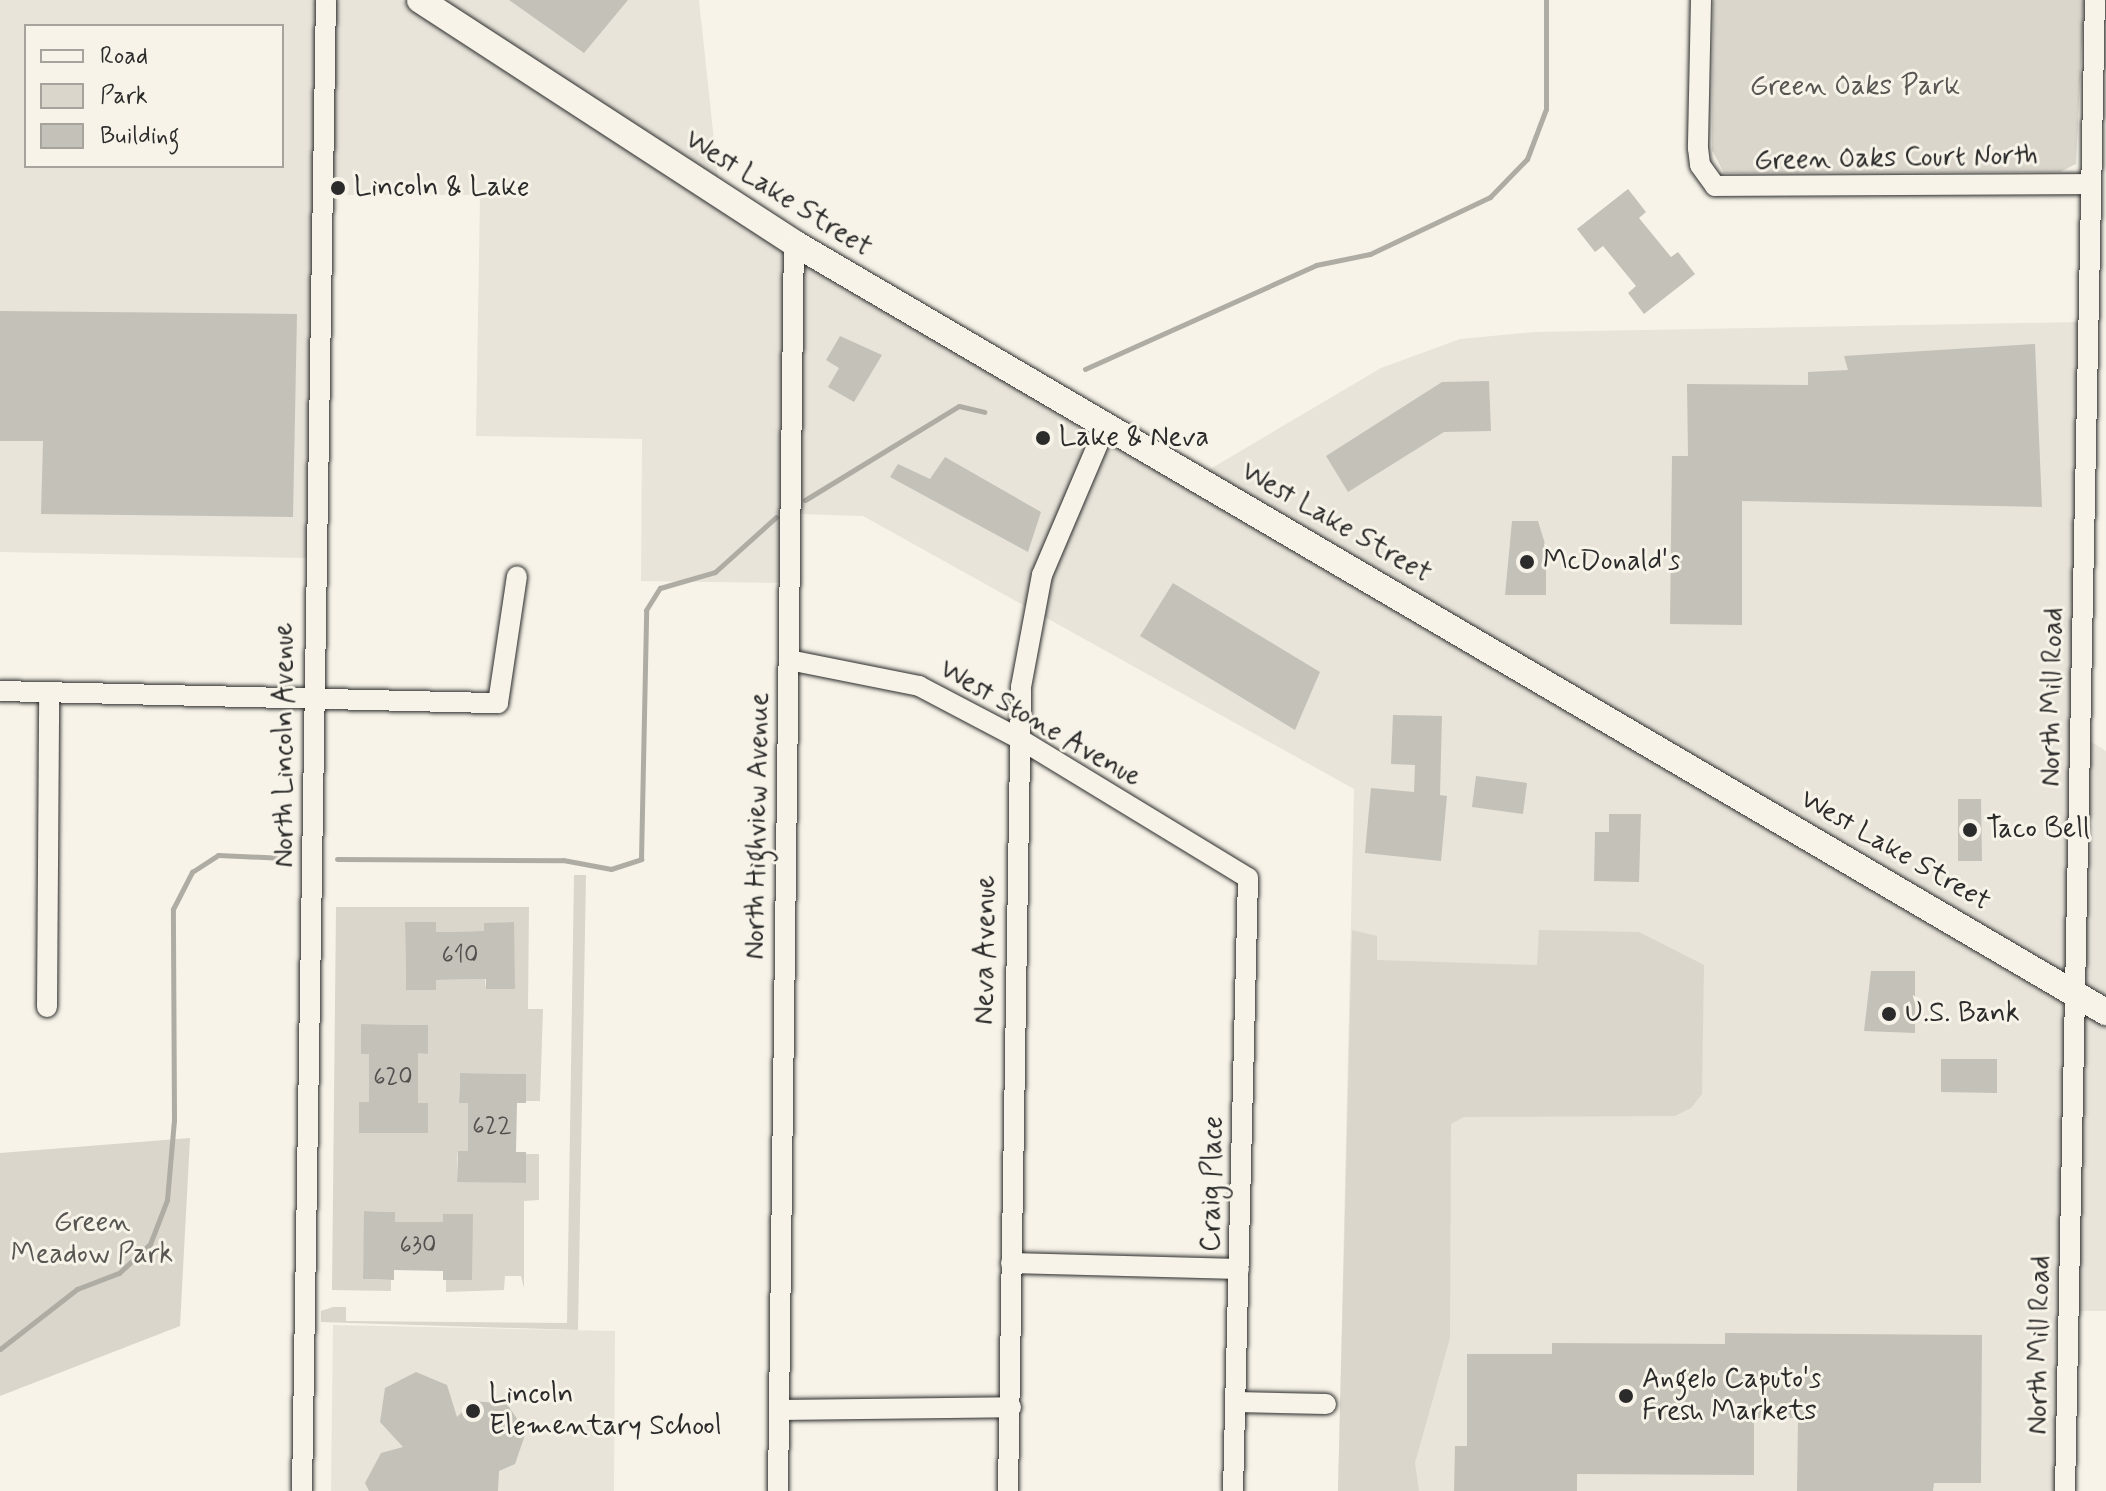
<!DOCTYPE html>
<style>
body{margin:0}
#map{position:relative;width:2106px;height:1491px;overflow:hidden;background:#f7f3e8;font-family:Mynerve,sans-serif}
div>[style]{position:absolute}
.built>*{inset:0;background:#e8e4da}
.green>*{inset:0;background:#dad6cc}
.stream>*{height:5px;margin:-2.5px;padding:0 2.5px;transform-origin:2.5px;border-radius:2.5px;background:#afaca4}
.building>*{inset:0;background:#c4c1b9}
.roads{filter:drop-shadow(0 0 2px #2b2b2b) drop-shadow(0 0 2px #2b2b2b)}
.minor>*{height:20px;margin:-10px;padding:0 10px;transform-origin:10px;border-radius:10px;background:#f7f3e8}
.major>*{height:26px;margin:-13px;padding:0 13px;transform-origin:13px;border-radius:13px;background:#f7f3e8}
.dots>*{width:22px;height:22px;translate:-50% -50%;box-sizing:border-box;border:4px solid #f7f3e8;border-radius:50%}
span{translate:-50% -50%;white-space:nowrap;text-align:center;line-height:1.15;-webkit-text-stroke:6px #f7f3e8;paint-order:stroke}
.number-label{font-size:24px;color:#51504e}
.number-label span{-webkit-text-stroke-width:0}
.park-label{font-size:28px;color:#575653}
.street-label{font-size:28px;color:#2b2b2b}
.poi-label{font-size:28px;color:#2b2b2b}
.left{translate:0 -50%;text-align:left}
.legend{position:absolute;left:24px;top:24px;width:260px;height:144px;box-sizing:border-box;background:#f7f3e8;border:2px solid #a5a39c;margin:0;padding:10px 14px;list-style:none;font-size:24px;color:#2b2b2b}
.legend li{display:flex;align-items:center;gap:16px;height:40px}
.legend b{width:40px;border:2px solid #a5a39c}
</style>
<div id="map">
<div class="built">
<i style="clip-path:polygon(evenodd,0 0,401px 0,788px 246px,783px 583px,641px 581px,642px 439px,476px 436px,480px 195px,314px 195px,307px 558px,0 552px,0 0,26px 26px,282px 26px,282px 166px,26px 166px,26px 26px)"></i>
<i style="clip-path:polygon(430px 0,699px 0,719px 187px)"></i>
<i style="clip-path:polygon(799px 252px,2068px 998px,2060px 1491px,1338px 1491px,1354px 789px,863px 516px,796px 514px)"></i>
<i style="clip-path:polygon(2080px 322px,2070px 983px,1205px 472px,1381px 368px,1460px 339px,1535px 332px)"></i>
<i style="clip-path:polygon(2085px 738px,2106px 751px,2106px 1006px,2079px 991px)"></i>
<i style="clip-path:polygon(2080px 1003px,2106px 1018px,2106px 1311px,2075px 1311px)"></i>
<i style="clip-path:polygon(333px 1325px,615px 1331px,614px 1491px,331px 1491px)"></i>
</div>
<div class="green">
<i style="clip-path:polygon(1713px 0,2084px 0,2076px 164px,2060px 172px,1724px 173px,1712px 150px)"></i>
<i style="clip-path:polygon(574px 875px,586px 875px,578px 1330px,321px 1322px,321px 1311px,333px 1307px,346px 1307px,346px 1321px,567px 1323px)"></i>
<i style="clip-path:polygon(evenodd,336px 907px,529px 907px,528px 1009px,543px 1009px,540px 1101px,526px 1101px,526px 1074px,460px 1073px,459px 1102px,468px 1103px,468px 1151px,458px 1151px,457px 1159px,457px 1181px,525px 1183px,526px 1154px,539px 1154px,539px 1200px,524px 1201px,524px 1288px,521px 1276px,505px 1276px,504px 1290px,446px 1292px,446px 1280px,472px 1280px,472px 1214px,444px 1214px,443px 1222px,395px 1222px,395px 1212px,365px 1211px,363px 1279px,391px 1280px,391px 1291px,332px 1290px,336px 907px,405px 922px,436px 922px,436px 932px,484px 931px,485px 923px,514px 923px,514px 989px,486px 989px,485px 979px,436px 980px,436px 990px,406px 990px,405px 922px,336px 907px,362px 1024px,428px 1025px,428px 1053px,418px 1053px,418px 1103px,428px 1103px,427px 1133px,359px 1132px,359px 1102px,369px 1102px,369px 1054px,362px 1024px)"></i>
<i style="clip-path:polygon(1352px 930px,1377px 936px,1377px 960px,1537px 965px,1539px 930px,1639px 932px,1704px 965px,1702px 1094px,1691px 1108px,1675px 1116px,1464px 1117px,1451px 1124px,1450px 1338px,1415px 1463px,1419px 1491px,1338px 1491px)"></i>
<i style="clip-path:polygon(190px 1138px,180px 1326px,0 1396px,0 1153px)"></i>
</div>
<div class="stream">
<i style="left:1085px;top:369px;width:253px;rotate:-24.2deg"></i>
<i style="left:1316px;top:265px;width:55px;rotate:-11.5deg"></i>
<i style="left:1370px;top:254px;width:133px;rotate:-25.4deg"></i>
<i style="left:1490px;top:197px;width:53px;rotate:-45.8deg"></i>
<i style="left:1527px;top:159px;width:53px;rotate:-69.2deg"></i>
<i style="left:1546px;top:109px;width:109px;rotate:-90deg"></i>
<i style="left:805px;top:500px;width:180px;rotate:-31.4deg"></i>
<i style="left:959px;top:406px;width:26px;rotate:13deg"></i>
<i style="left:337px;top:859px;width:226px;rotate:0.3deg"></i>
<i style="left:563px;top:860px;width:49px;rotate:10.6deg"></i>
<i style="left:611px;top:869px;width:32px;rotate:-18deg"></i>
<i style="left:641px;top:859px;width:249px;rotate:-88.8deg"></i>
<i style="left:646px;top:610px;width:26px;rotate:-58deg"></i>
<i style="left:660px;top:588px;width:57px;rotate:-16.2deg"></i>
<i style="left:715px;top:572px;width:82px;rotate:-42deg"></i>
<i style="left:0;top:1349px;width:98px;rotate:-37.9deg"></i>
<i style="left:77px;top:1289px;width:45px;rotate:-20.9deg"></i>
<i style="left:119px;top:1273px;width:42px;rotate:-43.1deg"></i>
<i style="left:150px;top:1244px;width:47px;rotate:-68.9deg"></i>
<i style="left:167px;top:1200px;width:80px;rotate:-85deg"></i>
<i style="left:174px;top:1120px;width:211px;rotate:-90.3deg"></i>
<i style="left:173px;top:909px;width:42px;rotate:-62.8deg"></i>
<i style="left:192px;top:872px;width:31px;rotate:-33deg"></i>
<i style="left:218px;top:855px;width:66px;rotate:2.6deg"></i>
</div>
<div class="building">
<i style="clip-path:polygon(509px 0,628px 0,584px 53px)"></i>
<i style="clip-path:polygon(1628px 189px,1646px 212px,1639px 218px,1671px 257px,1678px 252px,1695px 274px,1644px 314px,1628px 293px,1636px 286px,1603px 246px,1595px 252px,1577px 229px)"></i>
<i style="clip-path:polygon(0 311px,297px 314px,293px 517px,41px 514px,43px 441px,0 441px)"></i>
<i style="clip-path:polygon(840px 336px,882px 355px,854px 402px,828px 387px,839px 368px,826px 360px)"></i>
<i style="clip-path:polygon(2035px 344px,2042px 507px,1742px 501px,1742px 625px,1670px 624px,1672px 456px,1688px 456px,1687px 384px,1808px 385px,1808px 372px,1848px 370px,1844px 356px)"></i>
<i style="clip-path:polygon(1489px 381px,1491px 431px,1444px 432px,1348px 492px,1326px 456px,1442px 382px)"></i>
<i style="clip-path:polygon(945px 457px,1041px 512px,1028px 552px,890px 477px,898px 464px,930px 479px)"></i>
<i style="clip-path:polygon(1512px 521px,1538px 521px,1546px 547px,1546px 595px,1505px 595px)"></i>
<i style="clip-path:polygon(1173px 583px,1320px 672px,1295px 730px,1140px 636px)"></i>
<i style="clip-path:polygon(1393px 715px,1442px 716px,1440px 795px,1447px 796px,1441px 861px,1365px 853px,1371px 788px,1414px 792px,1415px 765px,1391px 764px)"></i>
<i style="clip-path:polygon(1476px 776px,1527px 783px,1523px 814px,1472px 807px)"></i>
<i style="clip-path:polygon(1958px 799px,1981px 799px,1982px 861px,1958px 861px)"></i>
<i style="clip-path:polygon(1609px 814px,1641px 814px,1639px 882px,1594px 881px,1595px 832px,1609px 832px)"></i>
<i style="clip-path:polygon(405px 922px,436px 922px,436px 932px,484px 931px,484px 923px,514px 922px,515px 989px,486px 989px,486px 979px,436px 980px,436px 990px,406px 990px)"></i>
<i style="clip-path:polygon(1871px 971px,1915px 971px,1915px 1033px,1864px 1031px)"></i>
<i style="clip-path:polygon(361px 1024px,428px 1025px,428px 1054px,418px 1053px,418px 1103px,428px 1103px,428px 1133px,359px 1133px,359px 1102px,369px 1102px,369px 1054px,361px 1054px)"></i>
<i style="clip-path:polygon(1941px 1059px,1997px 1059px,1997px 1093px,1941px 1092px)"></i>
<i style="clip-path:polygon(460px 1073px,526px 1074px,526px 1103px,517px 1103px,516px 1152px,526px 1152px,526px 1183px,457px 1182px,458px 1151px,468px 1151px,468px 1103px,459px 1103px)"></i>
<i style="clip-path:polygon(364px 1211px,395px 1212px,395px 1222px,443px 1222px,443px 1214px,473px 1214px,472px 1280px,443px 1280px,443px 1271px,394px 1270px,394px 1280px,363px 1279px)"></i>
<i style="clip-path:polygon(1725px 1333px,1982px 1335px,1981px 1483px,1934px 1483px,1933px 1491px,1797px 1491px,1798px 1418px,1754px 1418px,1754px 1475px,1577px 1474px,1577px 1491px,1454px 1491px,1455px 1446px,1467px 1446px,1467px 1354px,1552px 1354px,1552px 1343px,1725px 1344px)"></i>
<i style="clip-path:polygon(416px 1372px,447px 1385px,457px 1417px,473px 1401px,507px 1404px,526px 1432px,515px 1464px,499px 1471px,498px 1491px,369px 1491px,365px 1483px,381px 1453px,403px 1447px,380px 1422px,385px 1388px)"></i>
</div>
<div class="roads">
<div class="minor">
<i style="left:1701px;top:0;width:148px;rotate:91.2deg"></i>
<i style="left:1698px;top:148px;width:17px;rotate:83deg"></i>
<i style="left:1700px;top:165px;width:26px;rotate:54deg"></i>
<i style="left:1715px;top:186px;width:376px;rotate:-0.3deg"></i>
<i style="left:789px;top:660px;width:133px;rotate:11.3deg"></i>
<i style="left:919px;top:686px;width:112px;rotate:27.7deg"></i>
<i style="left:1018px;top:738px;width:269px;rotate:31.3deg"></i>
<i style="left:1248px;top:878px;width:613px;rotate:91.4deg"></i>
<i style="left:0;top:691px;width:498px;rotate:1.4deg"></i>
<i style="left:498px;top:703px;width:128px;rotate:-81.5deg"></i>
<i style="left:47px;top:1007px;width:315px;rotate:-89.6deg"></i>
<i style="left:1011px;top:1263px;width:228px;rotate:1.5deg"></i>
<i style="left:1236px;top:1402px;width:90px;rotate:1.3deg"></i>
<i style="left:779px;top:1410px;width:232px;rotate:-0.7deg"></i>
<i style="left:302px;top:1491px;width:1491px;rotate:-89.08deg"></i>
<i style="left:778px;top:1491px;width:1248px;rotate:-89.27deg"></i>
<i style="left:1008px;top:1491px;width:804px;rotate:-89.07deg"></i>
<i style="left:1021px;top:687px;width:114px;rotate:-79.4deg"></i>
<i style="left:1042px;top:575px;width:163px;rotate:-66.9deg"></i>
<i style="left:2065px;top:1491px;width:1491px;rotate:-88.85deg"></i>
</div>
<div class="major">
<i style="left:420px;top:0;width:446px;rotate:33deg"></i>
<i style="left:794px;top:243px;width:1521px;rotate:30.38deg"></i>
</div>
</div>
<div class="dots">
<i style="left:338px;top:188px;background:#2b2b2b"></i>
<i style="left:1043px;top:438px;background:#2b2b2b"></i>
<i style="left:1527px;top:562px;background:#2b2b2b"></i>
<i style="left:1970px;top:830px;background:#2b2b2b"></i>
<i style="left:1889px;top:1014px;background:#2b2b2b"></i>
<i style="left:1626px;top:1396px;background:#2b2b2b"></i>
<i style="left:473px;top:1411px;background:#2b2b2b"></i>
</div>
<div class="number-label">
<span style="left:460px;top:956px">610</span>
<span style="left:393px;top:1078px">620</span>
<span style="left:492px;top:1127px">622</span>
<span style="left:418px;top:1246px">630</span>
</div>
<div class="park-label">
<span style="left:1855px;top:87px">Green Oaks Park</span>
<span style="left:92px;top:1239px">Green<br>Meadow Park</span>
</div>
<div class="street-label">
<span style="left:1896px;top:159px;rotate:-1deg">Green Oaks Court North</span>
<span style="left:778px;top:194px;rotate:32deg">West Lake Street</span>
<span style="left:1336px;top:523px;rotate:30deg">West Lake Street</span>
<span style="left:2053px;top:697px;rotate:-89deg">North Mill Road</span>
<span style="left:1040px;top:724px;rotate:30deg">West Stone Avenue</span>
<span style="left:285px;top:745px;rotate:-90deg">North Lincoln Avenue</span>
<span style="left:758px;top:826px;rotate:-89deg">North Highview Avenue</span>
<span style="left:1895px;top:851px;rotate:30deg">West Lake Street</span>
<span style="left:986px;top:950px;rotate:-89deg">Neva Avenue</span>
<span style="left:1213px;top:1184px;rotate:-89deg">Craig Place</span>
<span style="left:2040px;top:1345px;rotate:-89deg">North Mill Road</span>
</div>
<div class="poi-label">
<span class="left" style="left:354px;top:188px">Lincoln &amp; Lake</span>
<span class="left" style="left:1059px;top:438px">Lake &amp; Neva</span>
<span class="left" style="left:1543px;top:562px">McDonald's</span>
<span class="left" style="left:1986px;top:830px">Taco Bell</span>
<span class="left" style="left:1905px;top:1014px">U.S. Bank</span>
<span class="left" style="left:1642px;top:1396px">Angelo Caputo's<br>Fresh Markets</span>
<span class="left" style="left:489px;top:1411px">Lincoln<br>Elementary School</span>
</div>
<ul class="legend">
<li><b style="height:10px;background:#f7f3e8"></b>Road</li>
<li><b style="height:22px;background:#dad6cc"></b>Park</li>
<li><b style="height:22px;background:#c4c1b9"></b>Building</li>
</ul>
</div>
